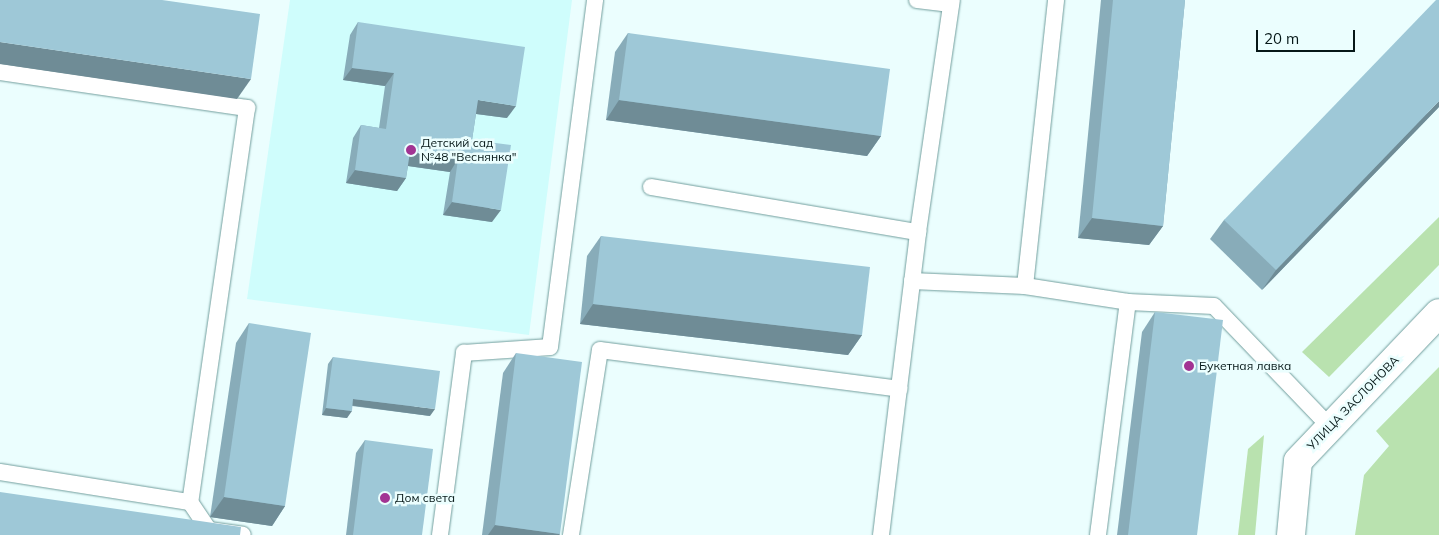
<!DOCTYPE html>
<meta charset="utf-8">
<style>
body{margin:0}
#map{position:relative;width:1439px;height:535px;overflow:hidden;background:#ebfefe;font-family:Mulish,sans-serif}
div>[style]{position:absolute}
.built>*{inset:0;background:#cffdfc}
.green>*{inset:0;background:#b9e2af}
.roads{filter:drop-shadow(0 0 1px #719e9d) drop-shadow(0 0 1px #719e9d)}
.lane>*{height:16px;margin:-8px;padding:0 8px;transform-origin:8px;border-radius:8px;background:#fff}
.street>*{height:28px;margin:-14px;padding:0 14px;transform-origin:14px;border-radius:14px;background:#fff}
.wall>*{inset:0;background:#88acb9}
.shaded-wall>*{inset:0;background:#6f8c96}
.building>*{inset:0;background:#9ec8d7}
.dots>*{width:14px;height:14px;translate:-50% -50%;box-sizing:border-box;border:2px solid #ebfefe;border-radius:50%}
span{translate:-50% -50%;white-space:nowrap;text-align:center;line-height:1.15;-webkit-text-stroke:5px #ebfefe;paint-order:stroke}
.poi-label{font-size:12px;color:#061818}
.left{translate:0 -50%;text-align:left}
.street-label{font-size:12px;color:#061818}
.scale{position:absolute;left:1256px;top:30px;width:99px;height:22px;box-sizing:border-box;border:2px solid #061818;border-top:0;padding-left:6px;font-size:15px;line-height:18px;white-space:nowrap;color:#061818;-webkit-text-stroke:4px #ebfefe;paint-order:stroke}
</style>
<div id="map">
<div class="built">
<i style="clip-path:polygon(290px 0,572px 0,529px 335px,247px 299px)"></i>
</div>
<div class="green">
<i style="clip-path:polygon(1439px 217px,1439px 265px,1329px 377px,1302px 352px)"></i>
<i style="clip-path:polygon(1439px 367px,1439px 535px,1355px 535px,1364px 475px,1389px 446px,1376px 431px)"></i>
<i style="clip-path:polygon(1264px 435px,1255px 535px,1238px 535px,1248px 449px)"></i>
</div>
<div class="roads">
<div class="lane">
<i style="left:917px;top:0;width:34px;rotate:7deg"></i>
<i style="left:0;top:72px;width:250px;rotate:8.3deg"></i>
<i style="left:247px;top:108px;width:398px;rotate:98.2deg"></i>
<i style="left:651px;top:187px;width:271px;rotate:9.6deg"></i>
<i style="left:912px;top:281px;width:113px;rotate:2.5deg"></i>
<i style="left:1025px;top:286px;width:104px;rotate:8.8deg"></i>
<i style="left:1025px;top:286px;width:288px;rotate:-83.8deg"></i>
<i style="left:0;top:472px;width:192px;rotate:9deg"></i>
<i style="left:190px;top:502px;width:34px;rotate:56deg"></i>
<i style="left:209px;top:530px;width:34px;rotate:8deg"></i>
<i style="left:440px;top:535px;width:184px;rotate:-82.5deg"></i>
<i style="left:464px;top:353px;width:86px;rotate:-4deg"></i>
<i style="left:550px;top:347px;width:350px;rotate:-82.6deg"></i>
<i style="left:571px;top:535px;width:187px;rotate:-81.1deg"></i>
<i style="left:600px;top:350px;width:302px;rotate:7.4deg"></i>
<i style="left:881px;top:535px;width:305px;rotate:-83deg"></i>
<i style="left:918px;top:232px;width:234px;rotate:-81.7deg"></i>
<i style="left:1098px;top:535px;width:235px;rotate:-82.7deg"></i>
<i style="left:1128px;top:302px;width:86px;rotate:2.7deg"></i>
<i style="left:1214px;top:306px;width:166px;rotate:46.2deg"></i>
</div>
<div class="street">
<i style="left:1291px;top:535px;width:74px;rotate:-84.6deg"></i>
<i style="left:1298px;top:461px;width:204px;rotate:-46.4deg"></i>
</div>
</div>
<div class="wall">
<i style="clip-path:polygon(1101px 0,1185px 0,1163px 226px,1149px 245px,1078px 238px)"></i>
<i style="clip-path:polygon(358px 22px,507px 118px,476px 114px,472px 140px,492px 222px,443px 215px,450px 172px,408px 166px,406px 178px,397px 191px,346px 183px,353px 138px,361px 125px,379px 128px,385px 86px,343px 80px,350px 35px)"></i>
<i style="clip-path:polygon(628px 33px,881px 136px,867px 156px,606px 120px,615px 52px)"></i>
<i style="clip-path:polygon(1439px 107px,1262px 290px,1210px 239px,1224px 220px)"></i>
<i style="clip-path:polygon(601px 236px,862px 335px,848px 355px,580px 324px,587px 256px)"></i>
<i style="clip-path:polygon(1155px 312px,1197px 535px,1117px 535px,1142px 332px)"></i>
<i style="clip-path:polygon(249px 323px,285px 506px,272px 526px,210px 517px,236px 343px)"></i>
<i style="clip-path:polygon(516px 353px,560px 534px,559px 535px,482px 535px,503px 373px)"></i>
<i style="clip-path:polygon(333px 357px,430px 416px,352px 406px,347px 418px,322px 415px,328px 364px)"></i>
<i style="clip-path:polygon(365px 440px,422px 535px,346px 535px,356px 453px)"></i>
</div>
<div class="shaded-wall">
<i style="clip-path:polygon(0 42px,251px 79px,237px 99px,0 64px)"></i>
<i style="clip-path:polygon(352px 68px,394px 73px,385px 86px,343px 80px)"></i>
<i style="clip-path:polygon(478px 100px,516px 106px,507px 118px,469px 113px)"></i>
<i style="clip-path:polygon(619px 100px,881px 136px,867px 156px,606px 120px)"></i>
<i style="clip-path:polygon(1439px 101px,1439px 107px,1262px 290px,1276px 270px)"></i>
<i style="clip-path:polygon(410px 152px,458px 159px,450px 172px,401px 165px)"></i>
<i style="clip-path:polygon(355px 170px,406px 178px,397px 191px,346px 183px)"></i>
<i style="clip-path:polygon(452px 202px,501px 210px,492px 222px,443px 215px)"></i>
<i style="clip-path:polygon(1092px 218px,1163px 226px,1149px 245px,1078px 238px)"></i>
<i style="clip-path:polygon(593px 304px,862px 335px,848px 355px,580px 324px)"></i>
<i style="clip-path:polygon(353px 399px,435px 409px,430px 416px,348px 405px)"></i>
<i style="clip-path:polygon(326px 408px,352px 411px,347px 418px,322px 415px)"></i>
<i style="clip-path:polygon(224px 497px,285px 506px,272px 526px,210px 517px)"></i>
<i style="clip-path:polygon(495px 525px,560px 534px,559px 535px,488px 535px)"></i>
</div>
<div class="building">
<i style="clip-path:polygon(0 0,162px 0,260px 14px,251px 79px,0 42px)"></i>
<i style="clip-path:polygon(1113px 0,1185px 0,1163px 226px,1092px 218px)"></i>
<i style="clip-path:polygon(1436px 0,1439px 0,1439px 101px,1276px 270px,1224px 220px)"></i>
<i style="clip-path:polygon(358px 22px,525px 47px,516px 106px,478px 100px,472px 140px,511px 145px,501px 210px,452px 202px,458px 159px,410px 152px,406px 178px,355px 170px,361px 125px,386px 129px,394px 73px,352px 68px)"></i>
<i style="clip-path:polygon(628px 33px,890px 69px,881px 136px,619px 100px)"></i>
<i style="clip-path:polygon(601px 236px,870px 267px,862px 335px,593px 304px)"></i>
<i style="clip-path:polygon(1155px 312px,1223px 320px,1197px 535px,1128px 535px)"></i>
<i style="clip-path:polygon(249px 323px,311px 333px,285px 506px,224px 497px)"></i>
<i style="clip-path:polygon(516px 353px,582px 362px,560px 534px,495px 525px)"></i>
<i style="clip-path:polygon(333px 357px,440px 371px,435px 409px,353px 399px,352px 411px,326px 408px)"></i>
<i style="clip-path:polygon(365px 440px,433px 449px,422px 535px,353px 535px)"></i>
<i style="clip-path:polygon(0 492px,241px 527px,240px 535px,0 535px)"></i>
</div>
<div class="dots">
<i style="left:411px;top:150px;background:#a23493"></i>
<i style="left:1189px;top:366px;background:#a23493"></i>
<i style="left:385px;top:498px;background:#a23493"></i>
</div>
<div class="poi-label">
<span class="left" style="left:421px;top:150px">Детский сад<br>№48 "Веснянка"</span>
<span class="left" style="left:1199px;top:366px">Букетная лавка</span>
<span class="left" style="left:395px;top:498px">Дом света</span>
</div>
<div class="street-label">
<span style="left:1353px;top:403px;rotate:-46deg">УЛИЦА ЗАСЛОНОВА</span>
</div>
<div class="scale">20 m</div>
</div>
